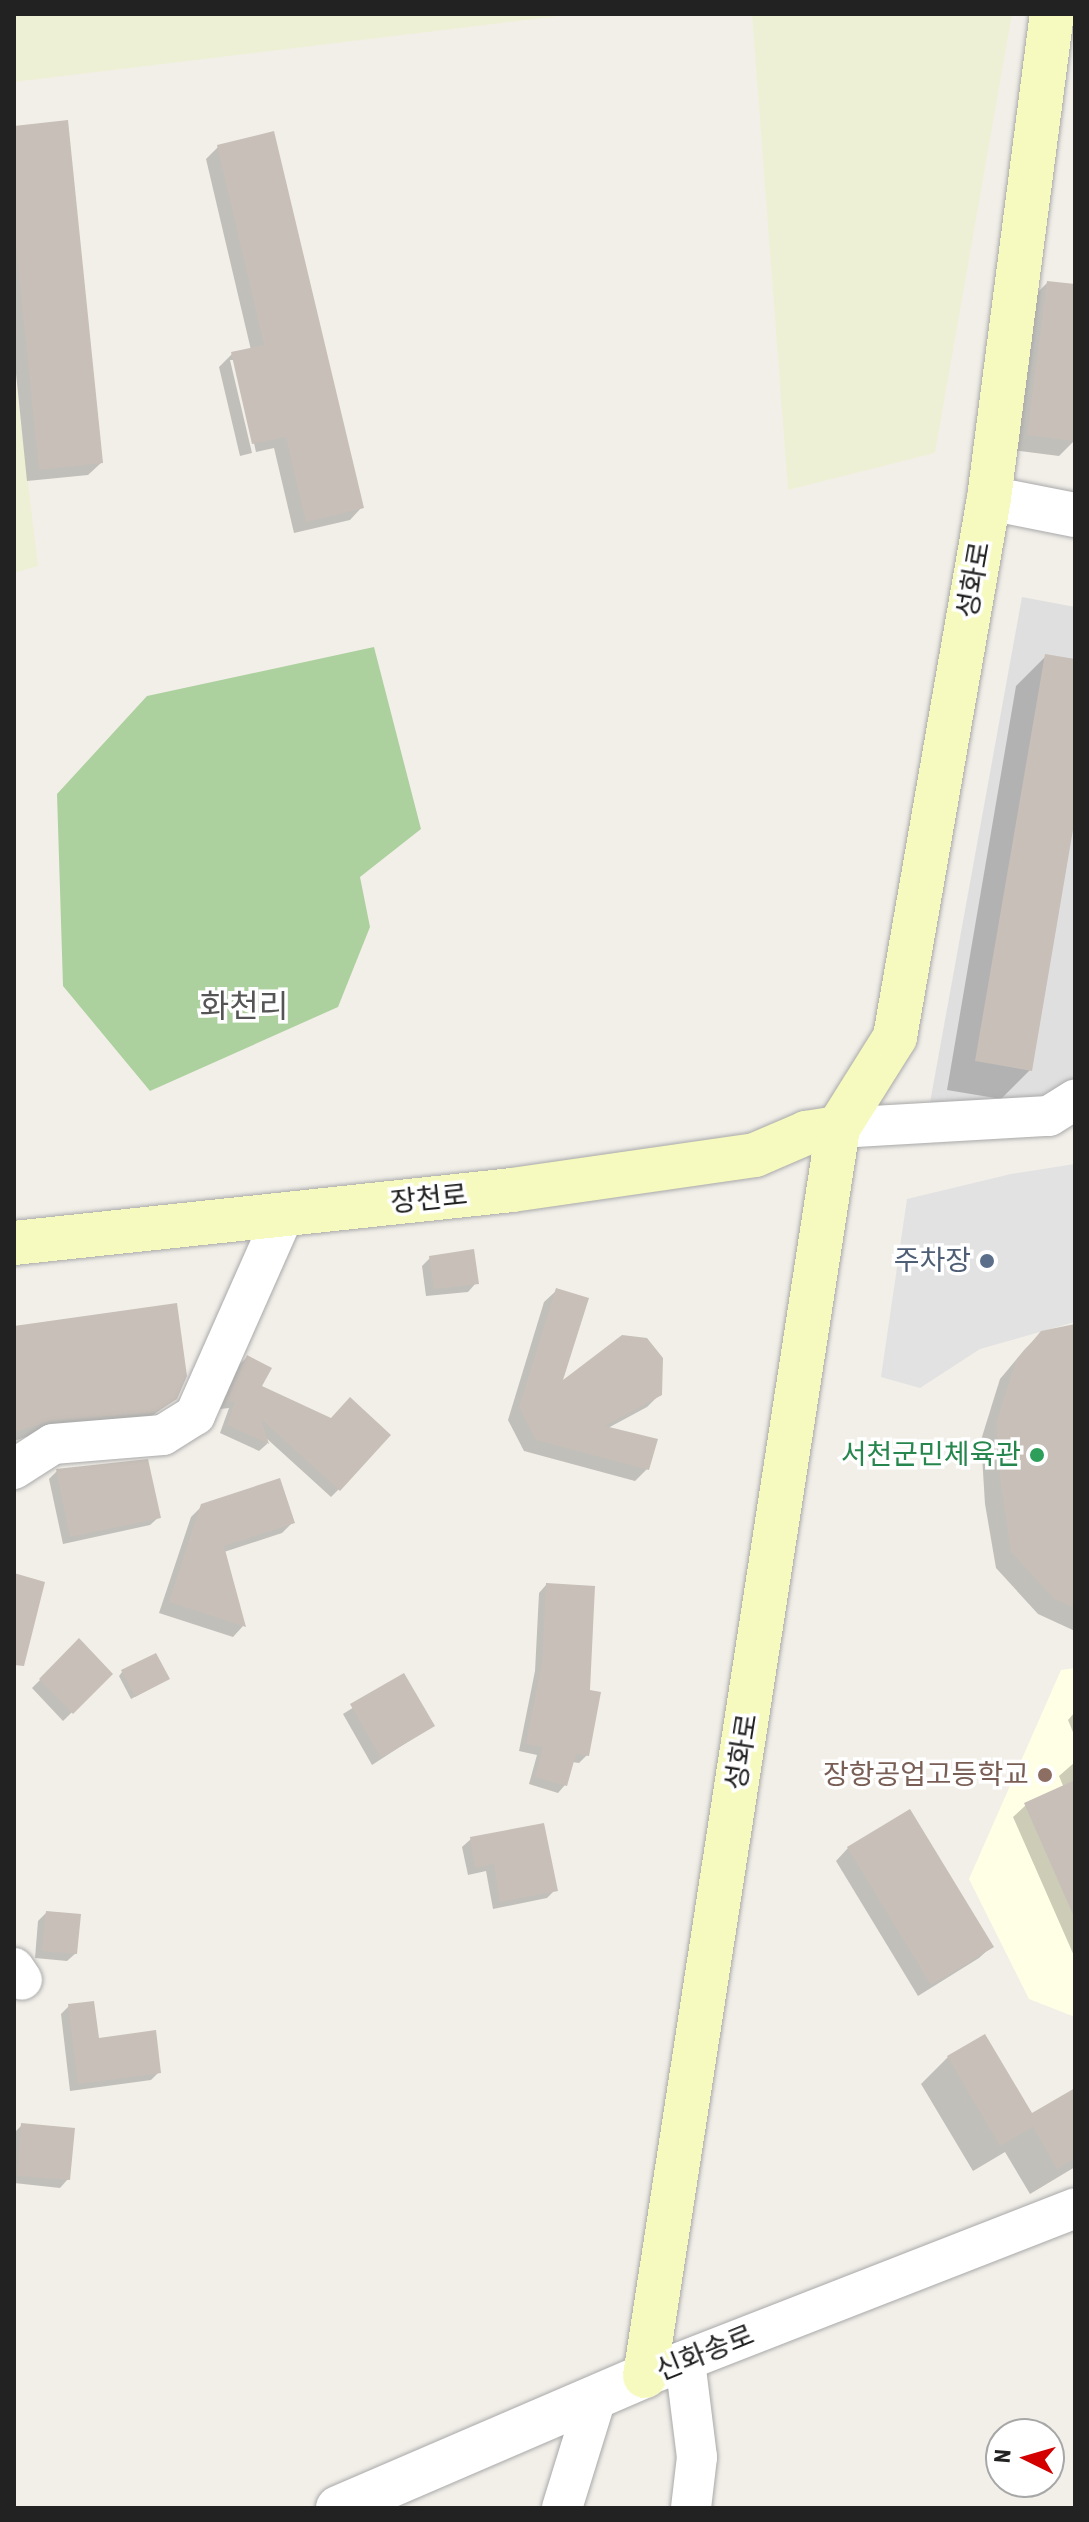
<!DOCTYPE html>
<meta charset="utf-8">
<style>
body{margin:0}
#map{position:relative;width:1089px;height:2522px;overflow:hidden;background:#f2efe9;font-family:"Roboto Condensed","Noto Sans KR",sans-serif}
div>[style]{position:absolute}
.residential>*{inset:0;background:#e0dfdf}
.education>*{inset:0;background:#ffffe5}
.farmland>*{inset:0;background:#eef0d5}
.forest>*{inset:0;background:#add19e}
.parking>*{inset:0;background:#e2e2e2}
.shadow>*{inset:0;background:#0003}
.building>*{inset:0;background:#c7bfb8}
.roads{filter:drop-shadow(0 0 2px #a9a9a9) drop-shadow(0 0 2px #a9a9a9)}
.minor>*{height:40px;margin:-20px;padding:0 20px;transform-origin:20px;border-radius:20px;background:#fff}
.tertiary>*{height:44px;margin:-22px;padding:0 22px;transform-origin:22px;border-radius:22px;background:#fff}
.secondary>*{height:44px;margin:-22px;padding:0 22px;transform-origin:22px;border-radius:22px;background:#f7fabf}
.dots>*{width:22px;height:22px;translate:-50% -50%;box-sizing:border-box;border:4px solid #fff;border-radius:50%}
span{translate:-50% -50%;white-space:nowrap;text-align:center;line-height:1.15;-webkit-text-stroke:7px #fff;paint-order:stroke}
.street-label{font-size:28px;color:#222}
.service-label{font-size:28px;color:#4e5e75}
.right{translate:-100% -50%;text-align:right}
.leisure-label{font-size:28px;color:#27864d}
.education-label{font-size:28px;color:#785e54}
.quarter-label{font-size:32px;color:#555}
.frame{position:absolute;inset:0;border:16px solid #222;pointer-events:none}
.north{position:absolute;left:985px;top:2418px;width:80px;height:80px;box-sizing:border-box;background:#fff;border:2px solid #a7a7a7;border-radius:50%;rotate:275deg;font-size:22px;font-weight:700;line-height:32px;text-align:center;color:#222}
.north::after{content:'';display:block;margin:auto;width:28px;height:36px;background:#d40000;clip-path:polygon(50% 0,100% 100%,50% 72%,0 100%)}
</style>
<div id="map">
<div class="residential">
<i style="clip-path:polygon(1022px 597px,1075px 607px,1075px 1087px,1035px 1114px,929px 1108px)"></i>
</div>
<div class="education">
<i style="clip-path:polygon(1075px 1668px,1075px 2017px,1029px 1999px,969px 1879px,1061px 1670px)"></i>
</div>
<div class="farmland">
<i style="clip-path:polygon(14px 14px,576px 14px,14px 82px)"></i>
<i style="clip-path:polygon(752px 14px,1012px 14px,935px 453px,788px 490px)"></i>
<i style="clip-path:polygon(14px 366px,38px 566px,14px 573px)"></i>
</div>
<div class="forest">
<i style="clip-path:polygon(374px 647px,421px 829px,360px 877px,370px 927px,338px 1007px,150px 1091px,63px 986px,57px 794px,147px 696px)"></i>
</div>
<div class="parking">
<i style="clip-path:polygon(1075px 1164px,1075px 1322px,980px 1349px,920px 1388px,881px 1377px,907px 1199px,1011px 1174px)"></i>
</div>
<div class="shadow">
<i style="clip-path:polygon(14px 128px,101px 463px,88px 475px,27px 481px,14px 354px)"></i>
<i style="clip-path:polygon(218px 147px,362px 507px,350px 520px,294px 533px,274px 448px,256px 452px,235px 360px,230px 360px,252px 453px,240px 456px,219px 367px,232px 354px,251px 350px,206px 159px)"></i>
<i style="clip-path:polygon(1047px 283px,1075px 286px,1075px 440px,1059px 456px,1013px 450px,1031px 299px)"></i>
<i style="clip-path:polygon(1046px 656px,1075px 661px,1075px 806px,1030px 1070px,1001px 1099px,947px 1090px,1016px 686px)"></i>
<i style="clip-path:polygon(430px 1258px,476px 1283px,468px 1292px,426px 1296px,422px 1266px)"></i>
<i style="clip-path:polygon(557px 1290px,560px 1386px,660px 1394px,647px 1407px,608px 1428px,647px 1469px,635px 1481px,524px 1451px,508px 1420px,544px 1302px)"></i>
<i style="clip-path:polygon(1075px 1326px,1075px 1631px,1038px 1614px,996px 1568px,985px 1504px,981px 1440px,1000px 1379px,1025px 1349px,1042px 1332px)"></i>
<i style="clip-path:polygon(14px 1328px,175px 1398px,143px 1423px,37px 1433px,14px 1441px)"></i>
<i style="clip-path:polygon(247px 1357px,259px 1387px,339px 1489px,331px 1497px,265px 1437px,267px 1444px,259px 1451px,220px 1433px,229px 1408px,220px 1409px,239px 1365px)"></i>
<i style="clip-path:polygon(57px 1471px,159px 1517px,150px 1525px,63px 1544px,49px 1479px)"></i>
<i style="clip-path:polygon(202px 1506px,293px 1522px,282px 1533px,224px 1552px,243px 1626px,233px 1637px,159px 1613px,191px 1517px)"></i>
<i style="clip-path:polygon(546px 1585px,588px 1692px,587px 1755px,579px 1763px,572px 1762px,565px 1785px,558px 1793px,529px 1784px,537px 1755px,519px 1751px,535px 1671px,539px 1593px)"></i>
<i style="clip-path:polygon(79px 1641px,111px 1674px,63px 1721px,32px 1688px)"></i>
<i style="clip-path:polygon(122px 1672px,168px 1679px,131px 1699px,119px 1676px)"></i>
<i style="clip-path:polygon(403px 1676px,432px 1726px,372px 1765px,343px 1714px)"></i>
<i style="clip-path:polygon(1075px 1712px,1075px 1737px,1068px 1720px)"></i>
<i style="clip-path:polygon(1075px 1762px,1075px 1958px,1013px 1817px,1026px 1805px,1064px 1788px,1059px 1776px)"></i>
<i style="clip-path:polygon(471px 1839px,555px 1890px,547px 1898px,493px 1909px,486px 1871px,468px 1875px,462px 1847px)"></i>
<i style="clip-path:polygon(848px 1848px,992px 1946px,979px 1958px,918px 1996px,836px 1861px)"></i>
<i style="clip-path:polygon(46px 1913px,76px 1953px,67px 1961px,35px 1958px,38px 1921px)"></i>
<i style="clip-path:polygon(69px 2006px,97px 2040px,159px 2072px,151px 2080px,70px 2091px,61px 2014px)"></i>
<i style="clip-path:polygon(948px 2057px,1031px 2116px,1075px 2090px,1075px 2167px,1030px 2194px,1005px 2152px,973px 2171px,921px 2084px)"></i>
<i style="clip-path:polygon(22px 2125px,68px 2179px,60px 2188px,14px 2183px,14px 2133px)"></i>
</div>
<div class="building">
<i style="clip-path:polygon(68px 120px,103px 463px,39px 470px,14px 227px,14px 126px)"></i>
<i style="clip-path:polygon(274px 131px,364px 508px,306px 522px,286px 437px,252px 444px,231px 352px,264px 345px,217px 145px)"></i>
<i style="clip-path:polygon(1047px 281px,1075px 284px,1075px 441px,1027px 435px)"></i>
<i style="clip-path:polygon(1045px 654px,1075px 659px,1075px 818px,1032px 1071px,975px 1061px)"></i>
<i style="clip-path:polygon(474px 1249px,479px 1284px,434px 1289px,429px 1256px)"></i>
<i style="clip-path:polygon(556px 1288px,589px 1298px,563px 1380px,622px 1335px,647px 1338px,663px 1358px,662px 1395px,605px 1426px,658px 1439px,649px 1470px,536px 1440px,519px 1407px)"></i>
<i style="clip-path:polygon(177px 1303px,187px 1376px,177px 1399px,157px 1412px,51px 1421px,14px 1432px,14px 1326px)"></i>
<i style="clip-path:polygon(1075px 1324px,1075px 1608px,1054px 1599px,1011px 1552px,1001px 1487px,996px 1423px,1016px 1361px,1041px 1331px)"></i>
<i style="clip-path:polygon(247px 1355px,272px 1368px,262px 1386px,331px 1418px,350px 1397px,391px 1435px,340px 1491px,261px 1419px,269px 1444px,227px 1425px,235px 1401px,226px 1402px)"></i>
<i style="clip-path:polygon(148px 1459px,161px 1518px,70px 1537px,56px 1469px)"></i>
<i style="clip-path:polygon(280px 1478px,295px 1523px,224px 1546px,246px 1627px,169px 1602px,201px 1504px)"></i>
<i style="clip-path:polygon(14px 1573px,45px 1582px,24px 1666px,14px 1665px)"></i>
<i style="clip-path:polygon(546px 1583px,595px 1586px,590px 1690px,601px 1692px,589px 1756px,576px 1754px,567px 1786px,535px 1777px,543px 1747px,526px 1744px,542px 1662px)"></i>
<i style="clip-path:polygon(79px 1638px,113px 1674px,73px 1714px,39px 1679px)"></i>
<i style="clip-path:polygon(156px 1653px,170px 1679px,135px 1697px,121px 1670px)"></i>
<i style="clip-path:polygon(404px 1673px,435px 1726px,381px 1758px,350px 1704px)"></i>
<i style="clip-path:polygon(1075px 1780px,1075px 1919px,1024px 1803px)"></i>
<i style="clip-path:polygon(910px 1809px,994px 1947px,931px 1985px,847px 1847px)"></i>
<i style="clip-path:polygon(544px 1823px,558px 1891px,500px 1902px,494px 1864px,475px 1868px,470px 1837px)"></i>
<i style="clip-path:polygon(46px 1911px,81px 1914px,77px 1954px,42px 1951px)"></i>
<i style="clip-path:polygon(94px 2001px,99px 2038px,156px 2030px,161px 2073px,78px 2084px,68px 2004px)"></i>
<i style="clip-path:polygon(985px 2034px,1032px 2113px,1075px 2088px,1075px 2158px,1057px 2169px,1033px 2127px,1000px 2146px,947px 2056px)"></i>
<i style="clip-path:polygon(21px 2123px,75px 2128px,70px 2180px,17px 2176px)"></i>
</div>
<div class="roads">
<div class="minor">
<i style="left:838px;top:1128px;width:211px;rotate:-3.3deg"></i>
<i style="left:1049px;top:1116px;width:31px;rotate:-32deg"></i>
<i style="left:14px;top:1469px;width:46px;rotate:-32.7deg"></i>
<i style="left:53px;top:1444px;width:110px;rotate:-4.7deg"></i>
<i style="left:163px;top:1435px;width:38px;rotate:-32deg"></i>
<i style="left:195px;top:1415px;width:220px;rotate:-66.1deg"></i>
<i style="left:14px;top:1968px;width:14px;rotate:56deg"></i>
<i style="left:685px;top:2361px;width:97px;rotate:82.9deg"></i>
<i style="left:697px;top:2457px;width:51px;rotate:96.7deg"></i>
<i style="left:645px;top:2376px;width:462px;rotate:-21.3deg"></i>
<i style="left:562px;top:2508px;width:115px;rotate:-72.8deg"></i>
</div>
<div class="tertiary">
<i style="left:989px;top:498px;width:88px;rotate:11.2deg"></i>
<i style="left:338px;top:2508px;width:334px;rotate:-23.3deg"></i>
</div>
<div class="secondary">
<i style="left:14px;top:1243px;width:501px;rotate:-6.07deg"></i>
<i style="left:512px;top:1190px;width:246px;rotate:-8.2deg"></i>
<i style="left:755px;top:1155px;width:56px;rotate:-23.3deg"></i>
<i style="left:806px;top:1133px;width:32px;rotate:-9deg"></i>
<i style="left:645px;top:2376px;width:1263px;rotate:-81.21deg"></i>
<i style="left:838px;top:1128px;width:107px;rotate:-57.9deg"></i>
<i style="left:895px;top:1037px;width:547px;rotate:-80.11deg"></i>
<i style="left:989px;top:498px;width:488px;rotate:-82.6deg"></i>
</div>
</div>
<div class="dots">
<i style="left:987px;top:1261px;background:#5c6f8a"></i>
<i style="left:1037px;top:1455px;background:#2e9e5b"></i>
<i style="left:1045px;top:1775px;background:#8d6e63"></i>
</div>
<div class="street-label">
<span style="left:974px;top:580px;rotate:-80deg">성화로</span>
<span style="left:429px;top:1199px;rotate:-6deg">장천로</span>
<span style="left:742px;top:1752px;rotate:-81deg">성화로</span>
<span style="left:705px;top:2353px;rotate:-22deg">신화송로</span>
</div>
<div class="service-label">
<span class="right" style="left:971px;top:1261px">주차장</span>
</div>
<div class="leisure-label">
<span class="right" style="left:1021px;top:1455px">서천군민체육관</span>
</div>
<div class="education-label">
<span class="right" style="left:1029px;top:1775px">장항공업고등학교</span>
</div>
<div class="quarter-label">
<span style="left:244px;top:1006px">화천리</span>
</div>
<div class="frame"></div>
<div class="north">N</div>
</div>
